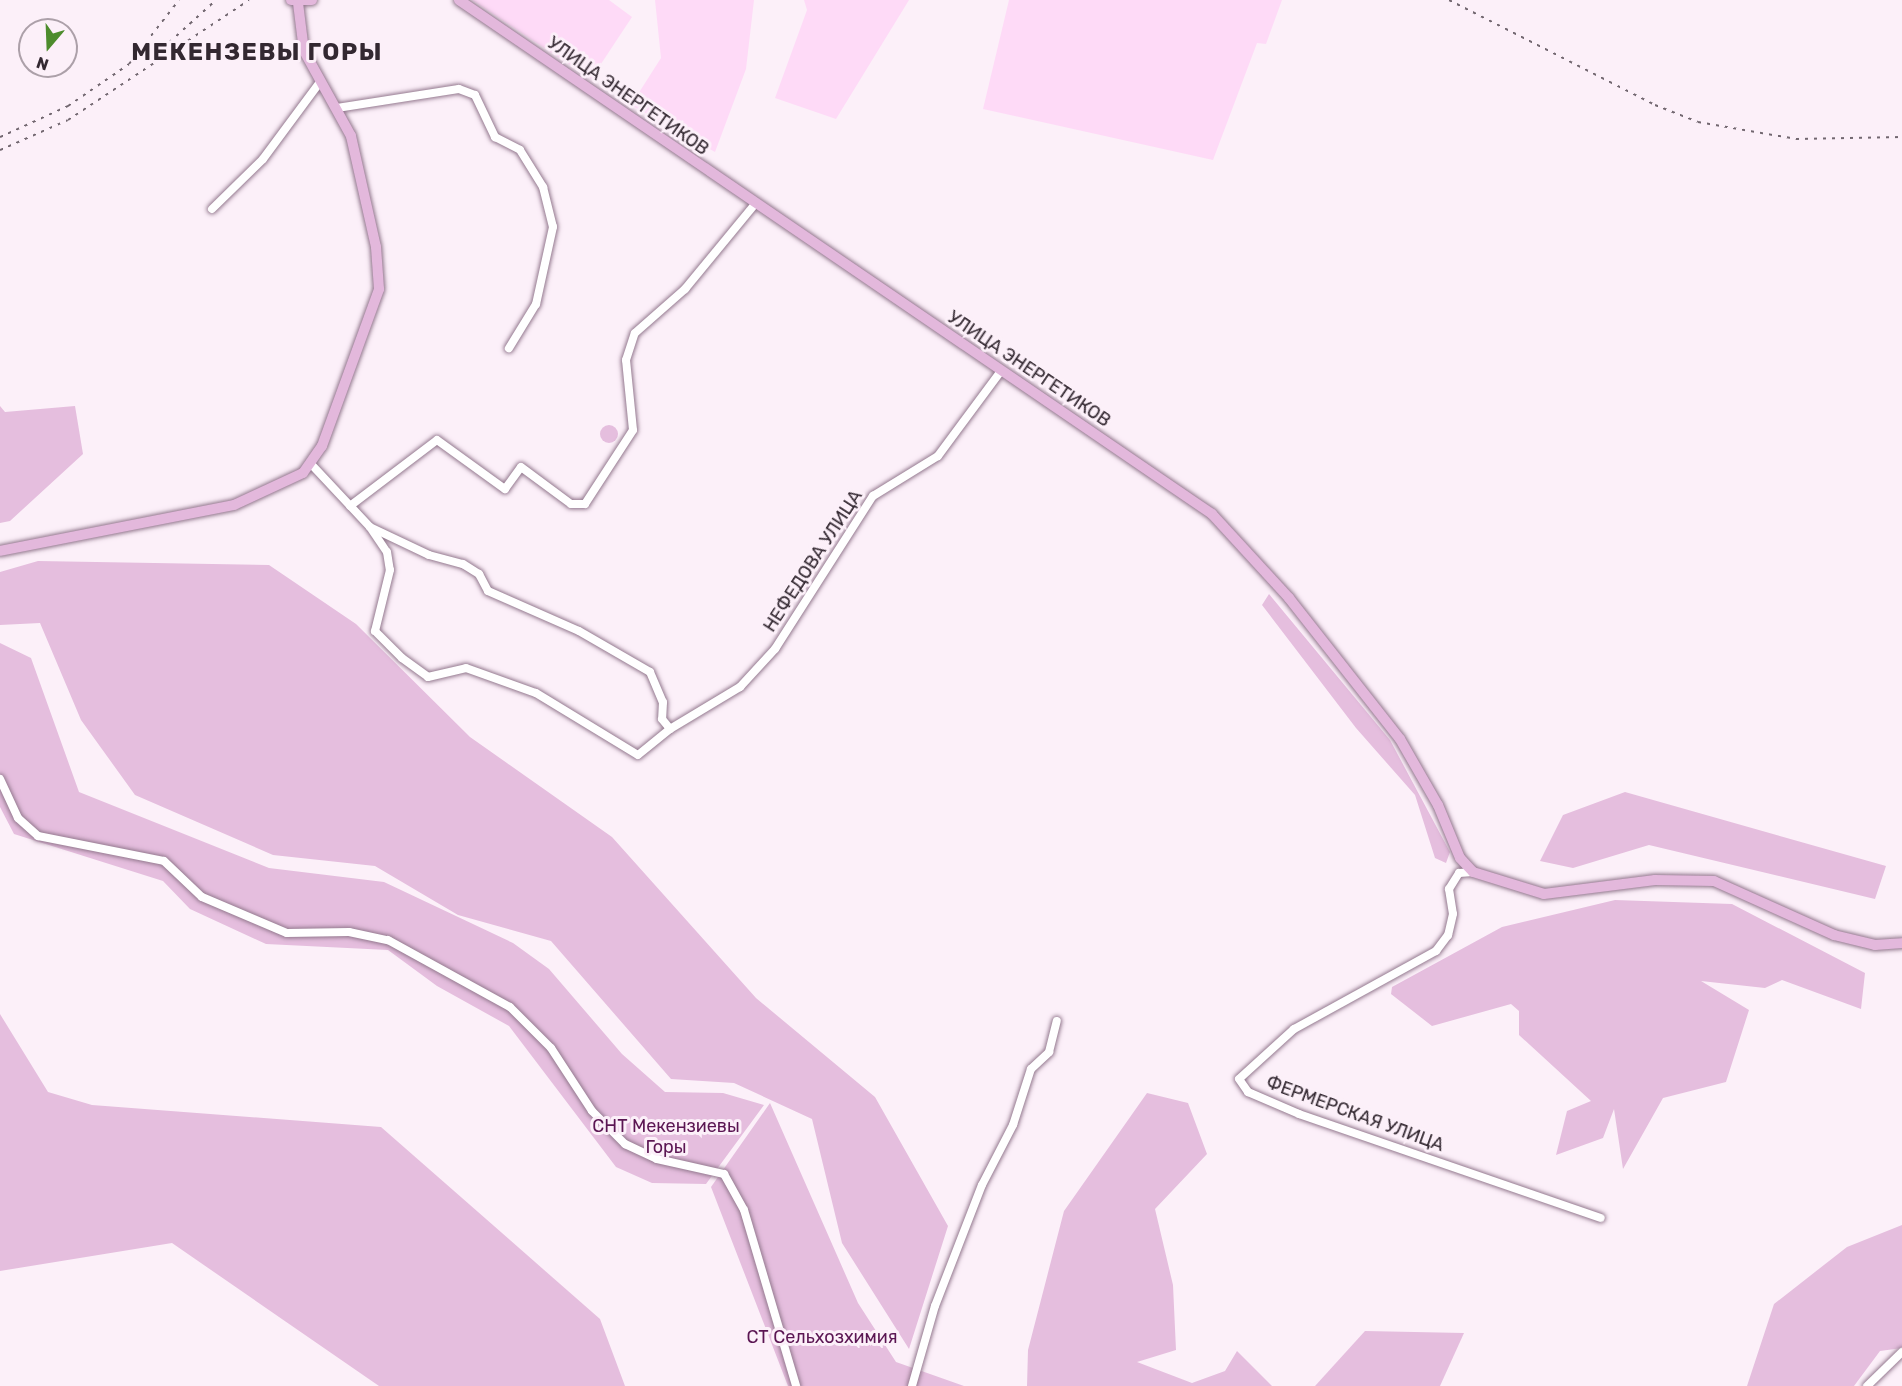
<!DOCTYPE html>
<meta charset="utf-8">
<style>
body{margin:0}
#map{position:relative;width:1902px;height:1386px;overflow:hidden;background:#fcf0f9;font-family:Rubik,sans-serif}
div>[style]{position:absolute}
.built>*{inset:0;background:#fedaf7}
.green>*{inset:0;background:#e5bede}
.round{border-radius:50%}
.roads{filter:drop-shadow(0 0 2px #94798f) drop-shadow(0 0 2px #94798f)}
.minor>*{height:8px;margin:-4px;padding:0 4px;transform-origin:4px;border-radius:4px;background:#fff}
.major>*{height:10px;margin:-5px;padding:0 5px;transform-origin:5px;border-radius:5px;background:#e3b8dc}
.rail>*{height:2px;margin-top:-1px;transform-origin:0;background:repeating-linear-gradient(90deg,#726770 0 3px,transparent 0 9px)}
span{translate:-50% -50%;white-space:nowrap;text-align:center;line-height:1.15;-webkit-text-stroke:6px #fcf0f9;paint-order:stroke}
.street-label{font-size:18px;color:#332831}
.park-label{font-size:18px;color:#5b1653}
.district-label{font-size:24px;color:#332831;font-weight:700;letter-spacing:1.5px}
.north{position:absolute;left:18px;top:18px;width:60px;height:60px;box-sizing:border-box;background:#fcf0f9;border:2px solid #aca0a9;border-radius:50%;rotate:199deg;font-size:16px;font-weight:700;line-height:24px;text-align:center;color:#332831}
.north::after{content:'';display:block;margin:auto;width:21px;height:27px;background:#4d8c2d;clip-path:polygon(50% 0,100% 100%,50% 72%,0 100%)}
</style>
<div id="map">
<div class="built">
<i style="clip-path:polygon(472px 0,609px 0,632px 17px,591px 79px)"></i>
<i style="clip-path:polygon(655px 0,754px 0,746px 69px,715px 152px,631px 105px,661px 58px)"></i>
<i style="clip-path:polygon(804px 0,909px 0,836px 119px,775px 98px,807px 10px)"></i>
<i style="clip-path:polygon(1009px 0,1282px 0,1266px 44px,1257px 43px,1213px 160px,983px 109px)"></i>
</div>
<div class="green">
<i style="clip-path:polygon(0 406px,5px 412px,75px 406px,83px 454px,10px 521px,0 523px)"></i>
<i class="round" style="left:600px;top:425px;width:18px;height:18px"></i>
<i style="clip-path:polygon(38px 561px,269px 565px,356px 624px,470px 737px,612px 837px,756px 998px,875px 1097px,948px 1226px,909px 1349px,842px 1243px,812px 1119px,734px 1083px,671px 1079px,551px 941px,458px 915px,375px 866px,273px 855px,135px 795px,81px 720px,40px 623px,0 625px,0 572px)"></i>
<i style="clip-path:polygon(1269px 594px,1390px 740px,1450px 852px,1446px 863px,1435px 858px,1415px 795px,1356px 728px,1262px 605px)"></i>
<i style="clip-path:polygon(0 643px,31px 658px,79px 792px,269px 868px,384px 882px,513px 943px,549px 969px,622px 1054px,665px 1092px,723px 1093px,764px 1105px,706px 1184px,652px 1183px,616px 1167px,509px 1026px,437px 986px,388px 950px,266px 944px,190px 909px,163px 881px,14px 834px,0 807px)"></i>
<i style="clip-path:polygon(1625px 792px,1886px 866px,1875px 899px,1649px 845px,1573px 868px,1540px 861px,1563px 815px)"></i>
<i style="clip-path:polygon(1615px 900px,1732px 904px,1865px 973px,1861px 1009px,1782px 980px,1765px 988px,1701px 981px,1749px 1010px,1726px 1082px,1663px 1098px,1623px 1169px,1614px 1109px,1603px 1138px,1556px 1155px,1567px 1111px,1591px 1101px,1519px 1035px,1519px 1011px,1511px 1004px,1432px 1026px,1391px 994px,1392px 987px,1502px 927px)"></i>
<i style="clip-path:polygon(0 1014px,48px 1092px,92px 1105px,381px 1127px,600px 1319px,625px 1386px,379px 1386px,172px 1243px,0 1271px)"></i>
<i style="clip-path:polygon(1147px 1093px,1188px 1103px,1207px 1154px,1155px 1209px,1173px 1285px,1176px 1350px,1137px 1362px,1192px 1383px,1225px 1371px,1237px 1351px,1272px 1386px,1027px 1386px,1028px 1350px,1064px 1211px)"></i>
<i style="clip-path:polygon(770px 1103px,858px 1303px,896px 1362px,964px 1386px,788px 1386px,711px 1187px)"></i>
<i style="clip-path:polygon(1902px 1225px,1902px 1348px,1880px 1351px,1854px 1386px,1747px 1386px,1774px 1304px,1847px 1247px)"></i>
<i style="clip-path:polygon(1365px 1331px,1464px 1333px,1440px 1386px,1315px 1386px)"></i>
</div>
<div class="roads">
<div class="minor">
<i style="left:337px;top:108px;width:123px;rotate:-8.9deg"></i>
<i style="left:459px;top:89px;width:17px;rotate:21deg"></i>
<i style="left:475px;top:95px;width:47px;rotate:64.5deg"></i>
<i style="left:495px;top:137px;width:28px;rotate:27deg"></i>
<i style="left:520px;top:150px;width:44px;rotate:58.1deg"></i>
<i style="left:543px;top:187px;width:41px;rotate:76deg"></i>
<i style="left:553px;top:227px;width:79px;rotate:102.4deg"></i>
<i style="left:536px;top:304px;width:52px;rotate:121.5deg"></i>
<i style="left:212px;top:209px;width:71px;rotate:-44.4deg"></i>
<i style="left:263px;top:159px;width:96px;rotate:-53.5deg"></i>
<i style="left:311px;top:464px;width:86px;rotate:46.9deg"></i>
<i style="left:370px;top:527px;width:65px;rotate:25.4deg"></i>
<i style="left:429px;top:555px;width:35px;rotate:15deg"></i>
<i style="left:463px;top:564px;width:19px;rotate:32deg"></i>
<i style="left:479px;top:574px;width:19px;rotate:62deg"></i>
<i style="left:488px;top:591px;width:99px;rotate:23.7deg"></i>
<i style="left:579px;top:631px;width:82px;rotate:30deg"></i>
<i style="left:650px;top:672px;width:33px;rotate:67deg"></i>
<i style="left:663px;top:702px;width:17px;rotate:93deg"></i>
<i style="left:662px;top:719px;width:13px;rotate:51deg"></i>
<i style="left:350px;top:506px;width:109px;rotate:-37.2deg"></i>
<i style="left:437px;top:440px;width:84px;rotate:35.8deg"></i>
<i style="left:505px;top:489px;width:27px;rotate:-54deg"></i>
<i style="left:521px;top:467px;width:62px;rotate:36.5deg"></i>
<i style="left:571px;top:504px;width:14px"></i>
<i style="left:585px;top:504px;width:88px;rotate:-57deg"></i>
<i style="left:633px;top:430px;width:70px;rotate:-95.7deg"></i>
<i style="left:626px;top:360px;width:28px;rotate:-72deg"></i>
<i style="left:635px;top:333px;width:67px;rotate:-41.3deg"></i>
<i style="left:685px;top:289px;width:110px;rotate:-50.5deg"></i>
<i style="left:370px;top:527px;width:30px;rotate:56deg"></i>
<i style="left:387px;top:552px;width:18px;rotate:81deg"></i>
<i style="left:390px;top:570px;width:63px;rotate:103.8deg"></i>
<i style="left:375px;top:631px;width:38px;rotate:45deg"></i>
<i style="left:402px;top:658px;width:32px;rotate:36deg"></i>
<i style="left:428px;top:677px;width:39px;rotate:-13deg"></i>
<i style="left:466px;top:668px;width:74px;rotate:19.7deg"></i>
<i style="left:536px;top:693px;width:119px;rotate:31.3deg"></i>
<i style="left:638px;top:755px;width:41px;rotate:-39.1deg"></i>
<i style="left:670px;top:729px;width:82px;rotate:-31deg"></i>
<i style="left:740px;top:687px;width:52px;rotate:-47.4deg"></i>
<i style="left:775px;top:649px;width:182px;rotate:-57.4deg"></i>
<i style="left:873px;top:496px;width:76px;rotate:-31.6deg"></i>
<i style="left:938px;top:456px;width:106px;rotate:-53.5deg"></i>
<i style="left:0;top:779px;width:43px;rotate:65.2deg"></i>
<i style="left:18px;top:818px;width:27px;rotate:42deg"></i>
<i style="left:38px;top:836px;width:128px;rotate:11.2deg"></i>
<i style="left:164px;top:861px;width:52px;rotate:43.5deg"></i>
<i style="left:202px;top:897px;width:92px;rotate:23deg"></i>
<i style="left:287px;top:933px;width:62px;rotate:-0.9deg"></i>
<i style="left:349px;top:932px;width:40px;rotate:12deg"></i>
<i style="left:388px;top:940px;width:139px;rotate:28.8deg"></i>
<i style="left:510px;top:1007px;width:58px;rotate:45deg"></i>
<i style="left:551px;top:1048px;width:75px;rotate:56.9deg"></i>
<i style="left:592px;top:1111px;width:47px;rotate:45deg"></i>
<i style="left:625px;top:1144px;width:35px;rotate:25deg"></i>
<i style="left:657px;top:1159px;width:69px;rotate:12.6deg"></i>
<i style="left:724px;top:1174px;width:41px;rotate:60.9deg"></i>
<i style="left:744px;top:1210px;width:184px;rotate:73.5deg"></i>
<i style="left:1473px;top:872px;width:14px;rotate:176deg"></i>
<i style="left:1459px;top:873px;width:19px;rotate:122deg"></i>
<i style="left:1449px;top:889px;width:25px;rotate:81deg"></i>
<i style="left:1453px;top:914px;width:22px;rotate:103deg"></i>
<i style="left:1448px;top:935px;width:20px;rotate:127deg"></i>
<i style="left:1436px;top:951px;width:162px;rotate:151.2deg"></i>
<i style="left:1294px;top:1029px;width:74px;rotate:137.7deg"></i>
<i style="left:1239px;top:1079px;width:16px;rotate:55deg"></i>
<i style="left:1248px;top:1092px;width:56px;rotate:23.3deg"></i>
<i style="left:1299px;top:1114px;width:319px;rotate:19deg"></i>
<i style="left:912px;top:1386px;width:83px;rotate:-74deg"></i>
<i style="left:935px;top:1306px;width:130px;rotate:-68.8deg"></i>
<i style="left:982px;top:1185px;width:68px;rotate:-62.7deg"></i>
<i style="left:1013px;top:1125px;width:59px;rotate:-72.2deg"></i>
<i style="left:1031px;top:1069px;width:25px;rotate:-43deg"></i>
<i style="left:1049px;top:1052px;width:32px;rotate:-76deg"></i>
<i style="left:1867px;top:1386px;width:49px;rotate:-44.2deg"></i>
</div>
<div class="major">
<i style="left:291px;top:0;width:21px"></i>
<i style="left:459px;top:0;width:912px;rotate:34.32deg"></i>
<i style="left:1212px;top:514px;width:114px;rotate:47.5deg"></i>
<i style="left:1289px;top:598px;width:179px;rotate:51.8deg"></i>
<i style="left:1400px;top:739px;width:76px;rotate:60.1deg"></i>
<i style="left:1438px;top:805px;width:57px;rotate:67.5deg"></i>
<i style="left:1460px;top:858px;width:19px;rotate:47deg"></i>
<i style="left:1473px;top:872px;width:74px;rotate:17.2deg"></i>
<i style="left:1544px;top:894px;width:112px;rotate:-7.2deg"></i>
<i style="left:1655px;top:880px;width:59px;rotate:1deg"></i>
<i style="left:1714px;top:881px;width:132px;rotate:24.2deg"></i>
<i style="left:1834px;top:935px;width:42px;rotate:13.7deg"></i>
<i style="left:1875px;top:945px;width:27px;rotate:-4deg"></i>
<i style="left:0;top:551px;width:238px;rotate:-11.1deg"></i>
<i style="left:234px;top:505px;width:76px;rotate:-24.9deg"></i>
<i style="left:303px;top:473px;width:33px;rotate:-55deg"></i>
<i style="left:322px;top:446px;width:167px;rotate:-70deg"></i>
<i style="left:379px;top:289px;width:42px;rotate:-94.1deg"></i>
<i style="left:376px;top:247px;width:114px;rotate:-102.7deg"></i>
<i style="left:351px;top:136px;width:97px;rotate:-118.9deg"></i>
<i style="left:304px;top:51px;width:48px;rotate:-97.1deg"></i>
</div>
</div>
<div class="rail">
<i style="left:1449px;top:0;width:231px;rotate:27deg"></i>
<i style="left:1655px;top:105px;width:46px;rotate:21.6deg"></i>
<i style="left:1698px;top:122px;width:99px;rotate:9.8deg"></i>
<i style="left:1796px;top:139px;width:106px;rotate:-1.1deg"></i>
<i style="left:163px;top:48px;width:72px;rotate:-42.2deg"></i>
<i style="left:0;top:137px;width:75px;rotate:-24.5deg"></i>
<i style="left:68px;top:106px;width:74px;rotate:-34.5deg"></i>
<i style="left:129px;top:64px;width:81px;rotate:-52deg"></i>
<i style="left:0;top:150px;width:74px;rotate:-23.8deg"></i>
<i style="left:68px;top:120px;width:217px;rotate:-33.5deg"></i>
</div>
<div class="street-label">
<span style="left:628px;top:96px;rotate:35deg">УЛИЦА ЭНЕРГЕТИКОВ</span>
<span style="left:1029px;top:369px;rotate:34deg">УЛИЦА ЭНЕРГЕТИКОВ</span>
<span style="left:813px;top:561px;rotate:-57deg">НЕФЕДОВА УЛИЦА</span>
<span style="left:1355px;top:1114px;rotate:20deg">ФЕРМЕРСКАЯ УЛИЦА</span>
</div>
<div class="park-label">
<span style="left:666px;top:1137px">СНТ Мекензиевы<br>Горы</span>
<span style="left:822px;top:1337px">СТ Сельхозхимия</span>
</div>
<div class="district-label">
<span style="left:257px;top:53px">МЕКЕНЗЕВЫ ГОРЫ</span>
</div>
<div class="north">N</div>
</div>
